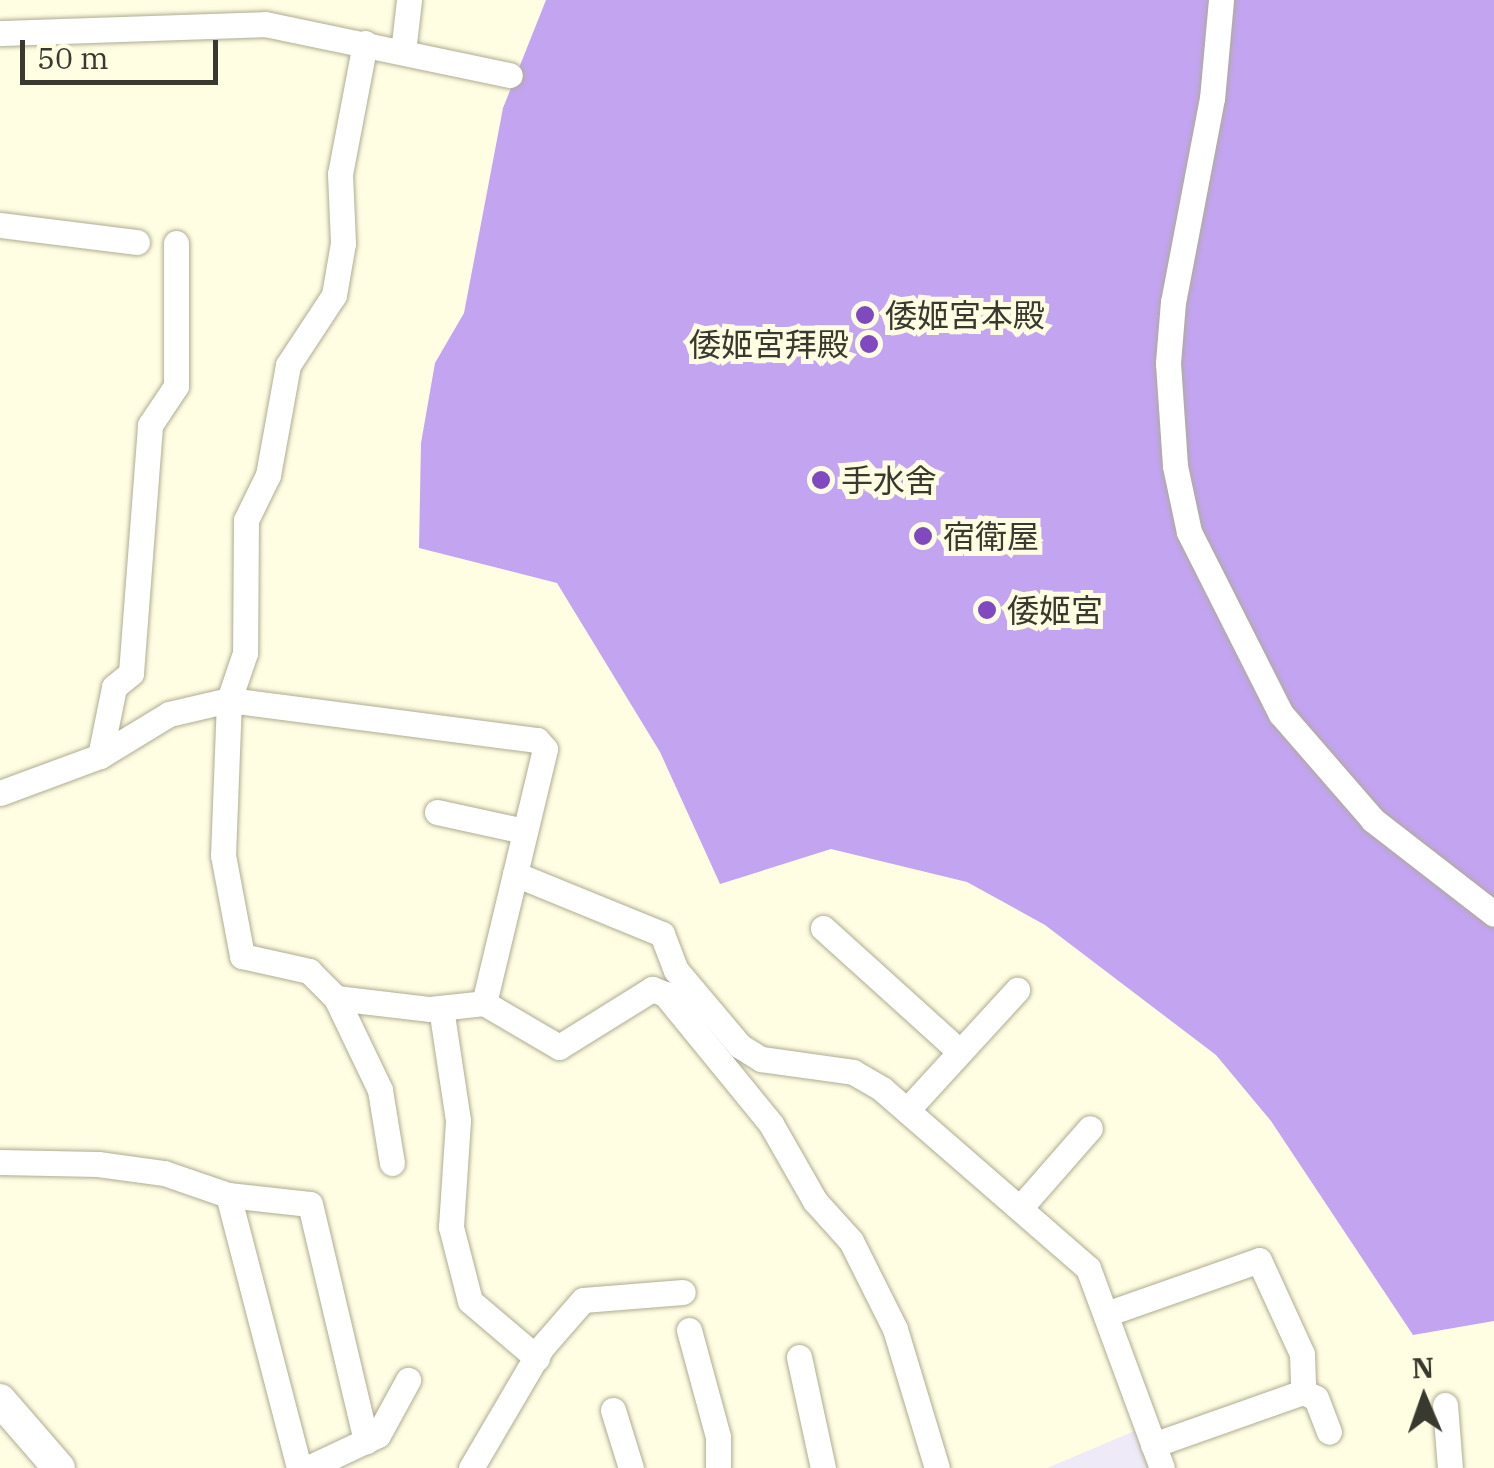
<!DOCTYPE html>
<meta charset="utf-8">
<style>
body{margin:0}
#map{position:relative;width:1494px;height:1468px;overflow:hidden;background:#fffde2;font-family:"IBM Plex Serif","Noto Sans JP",serif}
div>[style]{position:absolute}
.green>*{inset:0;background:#efeaf7}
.forest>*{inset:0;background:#c2a4f0}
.roads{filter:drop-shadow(0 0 2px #aeac93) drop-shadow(0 0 2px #aeac93)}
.minor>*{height:25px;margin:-12.5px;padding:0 12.5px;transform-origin:12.5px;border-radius:12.5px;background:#fff}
.tertiary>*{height:32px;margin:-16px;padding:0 16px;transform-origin:16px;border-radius:16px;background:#fff}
.dots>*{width:28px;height:28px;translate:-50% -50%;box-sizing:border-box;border:5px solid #fffde2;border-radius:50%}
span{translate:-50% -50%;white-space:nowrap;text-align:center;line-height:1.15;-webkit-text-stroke:10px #fffde2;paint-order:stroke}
.poi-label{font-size:32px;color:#3a392f}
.left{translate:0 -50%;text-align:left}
.right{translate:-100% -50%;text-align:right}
.north{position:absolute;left:1374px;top:1348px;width:100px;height:100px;-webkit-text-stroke:8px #fffde2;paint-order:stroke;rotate:358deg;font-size:28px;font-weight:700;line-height:40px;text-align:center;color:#3a392f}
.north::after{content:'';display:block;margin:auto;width:35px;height:45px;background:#3a392f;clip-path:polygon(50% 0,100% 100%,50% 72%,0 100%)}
.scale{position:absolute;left:20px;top:40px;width:198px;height:45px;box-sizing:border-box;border:5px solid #3a392f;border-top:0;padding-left:12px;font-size:30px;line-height:35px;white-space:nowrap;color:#3a392f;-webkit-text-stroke:8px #fffde2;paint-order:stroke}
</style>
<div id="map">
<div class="green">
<i style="clip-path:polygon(1137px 1430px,1151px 1468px,1047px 1468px)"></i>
</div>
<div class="forest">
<i style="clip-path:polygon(546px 0,1494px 0,1494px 1321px,1413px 1335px,1271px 1121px,1216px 1055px,1045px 925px,967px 882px,831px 849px,720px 884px,660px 752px,557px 583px,419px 548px,421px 443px,435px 363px,464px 313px,503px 108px)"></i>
</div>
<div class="roads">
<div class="minor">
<i style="left:1221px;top:0;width:98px;rotate:95.2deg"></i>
<i style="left:1212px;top:98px;width:208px;rotate:100.8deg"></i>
<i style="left:1173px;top:302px;width:61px;rotate:94.7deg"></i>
<i style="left:1168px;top:363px;width:103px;rotate:86.1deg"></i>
<i style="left:1175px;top:466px;width:67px;rotate:78deg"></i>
<i style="left:1189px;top:532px;width:204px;rotate:63.2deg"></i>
<i style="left:1281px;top:714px;width:140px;rotate:49deg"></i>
<i style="left:1373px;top:820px;width:153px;rotate:37.8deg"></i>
<i style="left:0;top:33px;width:265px;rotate:-1.9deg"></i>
<i style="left:265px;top:24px;width:250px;rotate:11.8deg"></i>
<i style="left:365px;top:43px;width:133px;rotate:100.8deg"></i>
<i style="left:340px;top:174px;width:69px;rotate:87.5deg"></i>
<i style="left:343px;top:243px;width:53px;rotate:99.8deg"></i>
<i style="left:334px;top:295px;width:84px;rotate:123.3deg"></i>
<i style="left:288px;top:365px;width:112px;rotate:100.3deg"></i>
<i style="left:268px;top:475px;width:50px;rotate:116.1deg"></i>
<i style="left:246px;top:520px;width:133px;rotate:90.4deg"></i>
<i style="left:245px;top:653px;width:50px;rotate:108.8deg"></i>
<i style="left:229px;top:700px;width:155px;rotate:92.2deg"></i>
<i style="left:223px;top:855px;width:103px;rotate:79.3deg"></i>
<i style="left:242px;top:956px;width:69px;rotate:12.6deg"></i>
<i style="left:309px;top:971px;width:38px;rotate:45deg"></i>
<i style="left:336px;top:998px;width:102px;rotate:64.4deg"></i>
<i style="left:380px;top:1090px;width:74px;rotate:80.7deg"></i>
<i style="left:403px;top:52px;width:52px;rotate:-83.4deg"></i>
<i style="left:0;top:225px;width:138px;rotate:7.1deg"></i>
<i style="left:100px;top:756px;width:70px;rotate:-78.5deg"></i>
<i style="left:114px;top:687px;width:22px;rotate:-39deg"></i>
<i style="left:131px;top:673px;width:249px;rotate:-85.6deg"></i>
<i style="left:150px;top:425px;width:47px;rotate:-56.3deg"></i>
<i style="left:176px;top:386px;width:143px;rotate:-90deg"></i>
<i style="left:0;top:793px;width:107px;rotate:-20.3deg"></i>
<i style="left:100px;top:756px;width:81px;rotate:-31.3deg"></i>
<i style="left:169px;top:714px;width:62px;rotate:-13.1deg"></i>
<i style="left:229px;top:700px;width:311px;rotate:7.4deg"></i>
<i style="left:537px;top:740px;width:12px;rotate:48deg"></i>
<i style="left:545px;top:749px;width:129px;rotate:103.5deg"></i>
<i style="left:515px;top:874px;width:159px;rotate:22.2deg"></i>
<i style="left:662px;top:934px;width:39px;rotate:69deg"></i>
<i style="left:676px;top:970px;width:99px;rotate:49.9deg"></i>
<i style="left:740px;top:1046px;width:25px;rotate:32deg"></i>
<i style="left:761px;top:1059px;width:93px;rotate:8deg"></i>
<i style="left:853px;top:1072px;width:34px;rotate:30deg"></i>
<i style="left:882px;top:1089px;width:273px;rotate:41deg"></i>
<i style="left:1088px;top:1268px;width:213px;rotate:69.7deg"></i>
<i style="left:437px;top:812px;width:89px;rotate:12.3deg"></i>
<i style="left:515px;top:874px;width:133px;rotate:103.5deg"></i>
<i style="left:484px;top:1003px;width:87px;rotate:30.4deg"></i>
<i style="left:559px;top:1047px;width:110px;rotate:-31.9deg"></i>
<i style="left:652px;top:989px;width:14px;rotate:21deg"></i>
<i style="left:665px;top:994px;width:168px;rotate:50.8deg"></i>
<i style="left:771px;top:1124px;width:89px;rotate:60.3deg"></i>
<i style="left:815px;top:1201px;width:54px;rotate:48deg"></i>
<i style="left:851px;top:1241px;width:98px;rotate:63.4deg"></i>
<i style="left:895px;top:1329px;width:145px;rotate:73.2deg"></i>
<i style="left:823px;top:928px;width:183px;rotate:42.1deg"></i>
<i style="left:336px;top:998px;width:95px;rotate:6.7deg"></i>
<i style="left:430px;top:1009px;width:54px;rotate:-6.3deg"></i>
<i style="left:441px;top:1008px;width:114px;rotate:81.4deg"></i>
<i style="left:458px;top:1121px;width:106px;rotate:93.8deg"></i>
<i style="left:451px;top:1227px;width:76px;rotate:75.6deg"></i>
<i style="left:470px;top:1301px;width:88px;rotate:40.4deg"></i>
<i style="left:907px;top:1110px;width:163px;rotate:-47.5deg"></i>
<i style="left:0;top:1162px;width:98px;rotate:1.2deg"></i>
<i style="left:98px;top:1164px;width:67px;rotate:7.8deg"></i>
<i style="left:164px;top:1173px;width:68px;rotate:19deg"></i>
<i style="left:228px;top:1195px;width:282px;rotate:75.4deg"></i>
<i style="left:228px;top:1195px;width:82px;rotate:6.3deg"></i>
<i style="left:310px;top:1204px;width:244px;rotate:76.7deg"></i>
<i style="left:1020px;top:1208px;width:106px;rotate:-48.8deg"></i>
<i style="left:1106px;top:1314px;width:162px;rotate:-19.4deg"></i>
<i style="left:1259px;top:1260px;width:103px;rotate:65.4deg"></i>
<i style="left:1302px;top:1354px;width:38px;rotate:88deg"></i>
<i style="left:689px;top:1330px;width:111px;rotate:74.8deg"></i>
<i style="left:718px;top:1437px;width:31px;rotate:90deg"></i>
<i style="left:799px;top:1357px;width:114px;rotate:77.8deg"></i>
<i style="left:1445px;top:1405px;width:63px;rotate:85.5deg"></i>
<i style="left:613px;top:1410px;width:61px;rotate:72.8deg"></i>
<i style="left:1153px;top:1445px;width:159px;rotate:-19.5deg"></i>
<i style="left:1303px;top:1392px;width:14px;rotate:25deg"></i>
<i style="left:1316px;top:1398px;width:36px;rotate:69deg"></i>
<i style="left:308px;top:1468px;width:77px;rotate:-25.2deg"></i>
<i style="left:378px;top:1435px;width:63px;rotate:-61.4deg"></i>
<i style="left:471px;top:1468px;width:140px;rotate:-59.6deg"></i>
<i style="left:542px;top:1347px;width:62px;rotate:-48.9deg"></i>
<i style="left:583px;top:1300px;width:100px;rotate:-4.6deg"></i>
</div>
<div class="tertiary">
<i style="left:0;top:1400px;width:90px;rotate:49.1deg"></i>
</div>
</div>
<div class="dots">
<i style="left:865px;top:315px;background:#8149c0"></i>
<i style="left:869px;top:344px;background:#8149c0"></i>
<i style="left:821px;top:480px;background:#8149c0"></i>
<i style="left:923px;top:536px;background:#8149c0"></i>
<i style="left:987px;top:610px;background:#8149c0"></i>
</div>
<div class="poi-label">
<span class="left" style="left:885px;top:315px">倭姬宮本殿</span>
<span class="right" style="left:849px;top:344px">倭姬宮拜殿</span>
<span class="left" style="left:841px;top:480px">手水舍</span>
<span class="left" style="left:943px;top:536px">宿衛屋</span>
<span class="left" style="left:1007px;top:610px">倭姬宮</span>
</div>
<div class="north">N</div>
<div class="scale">50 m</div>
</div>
